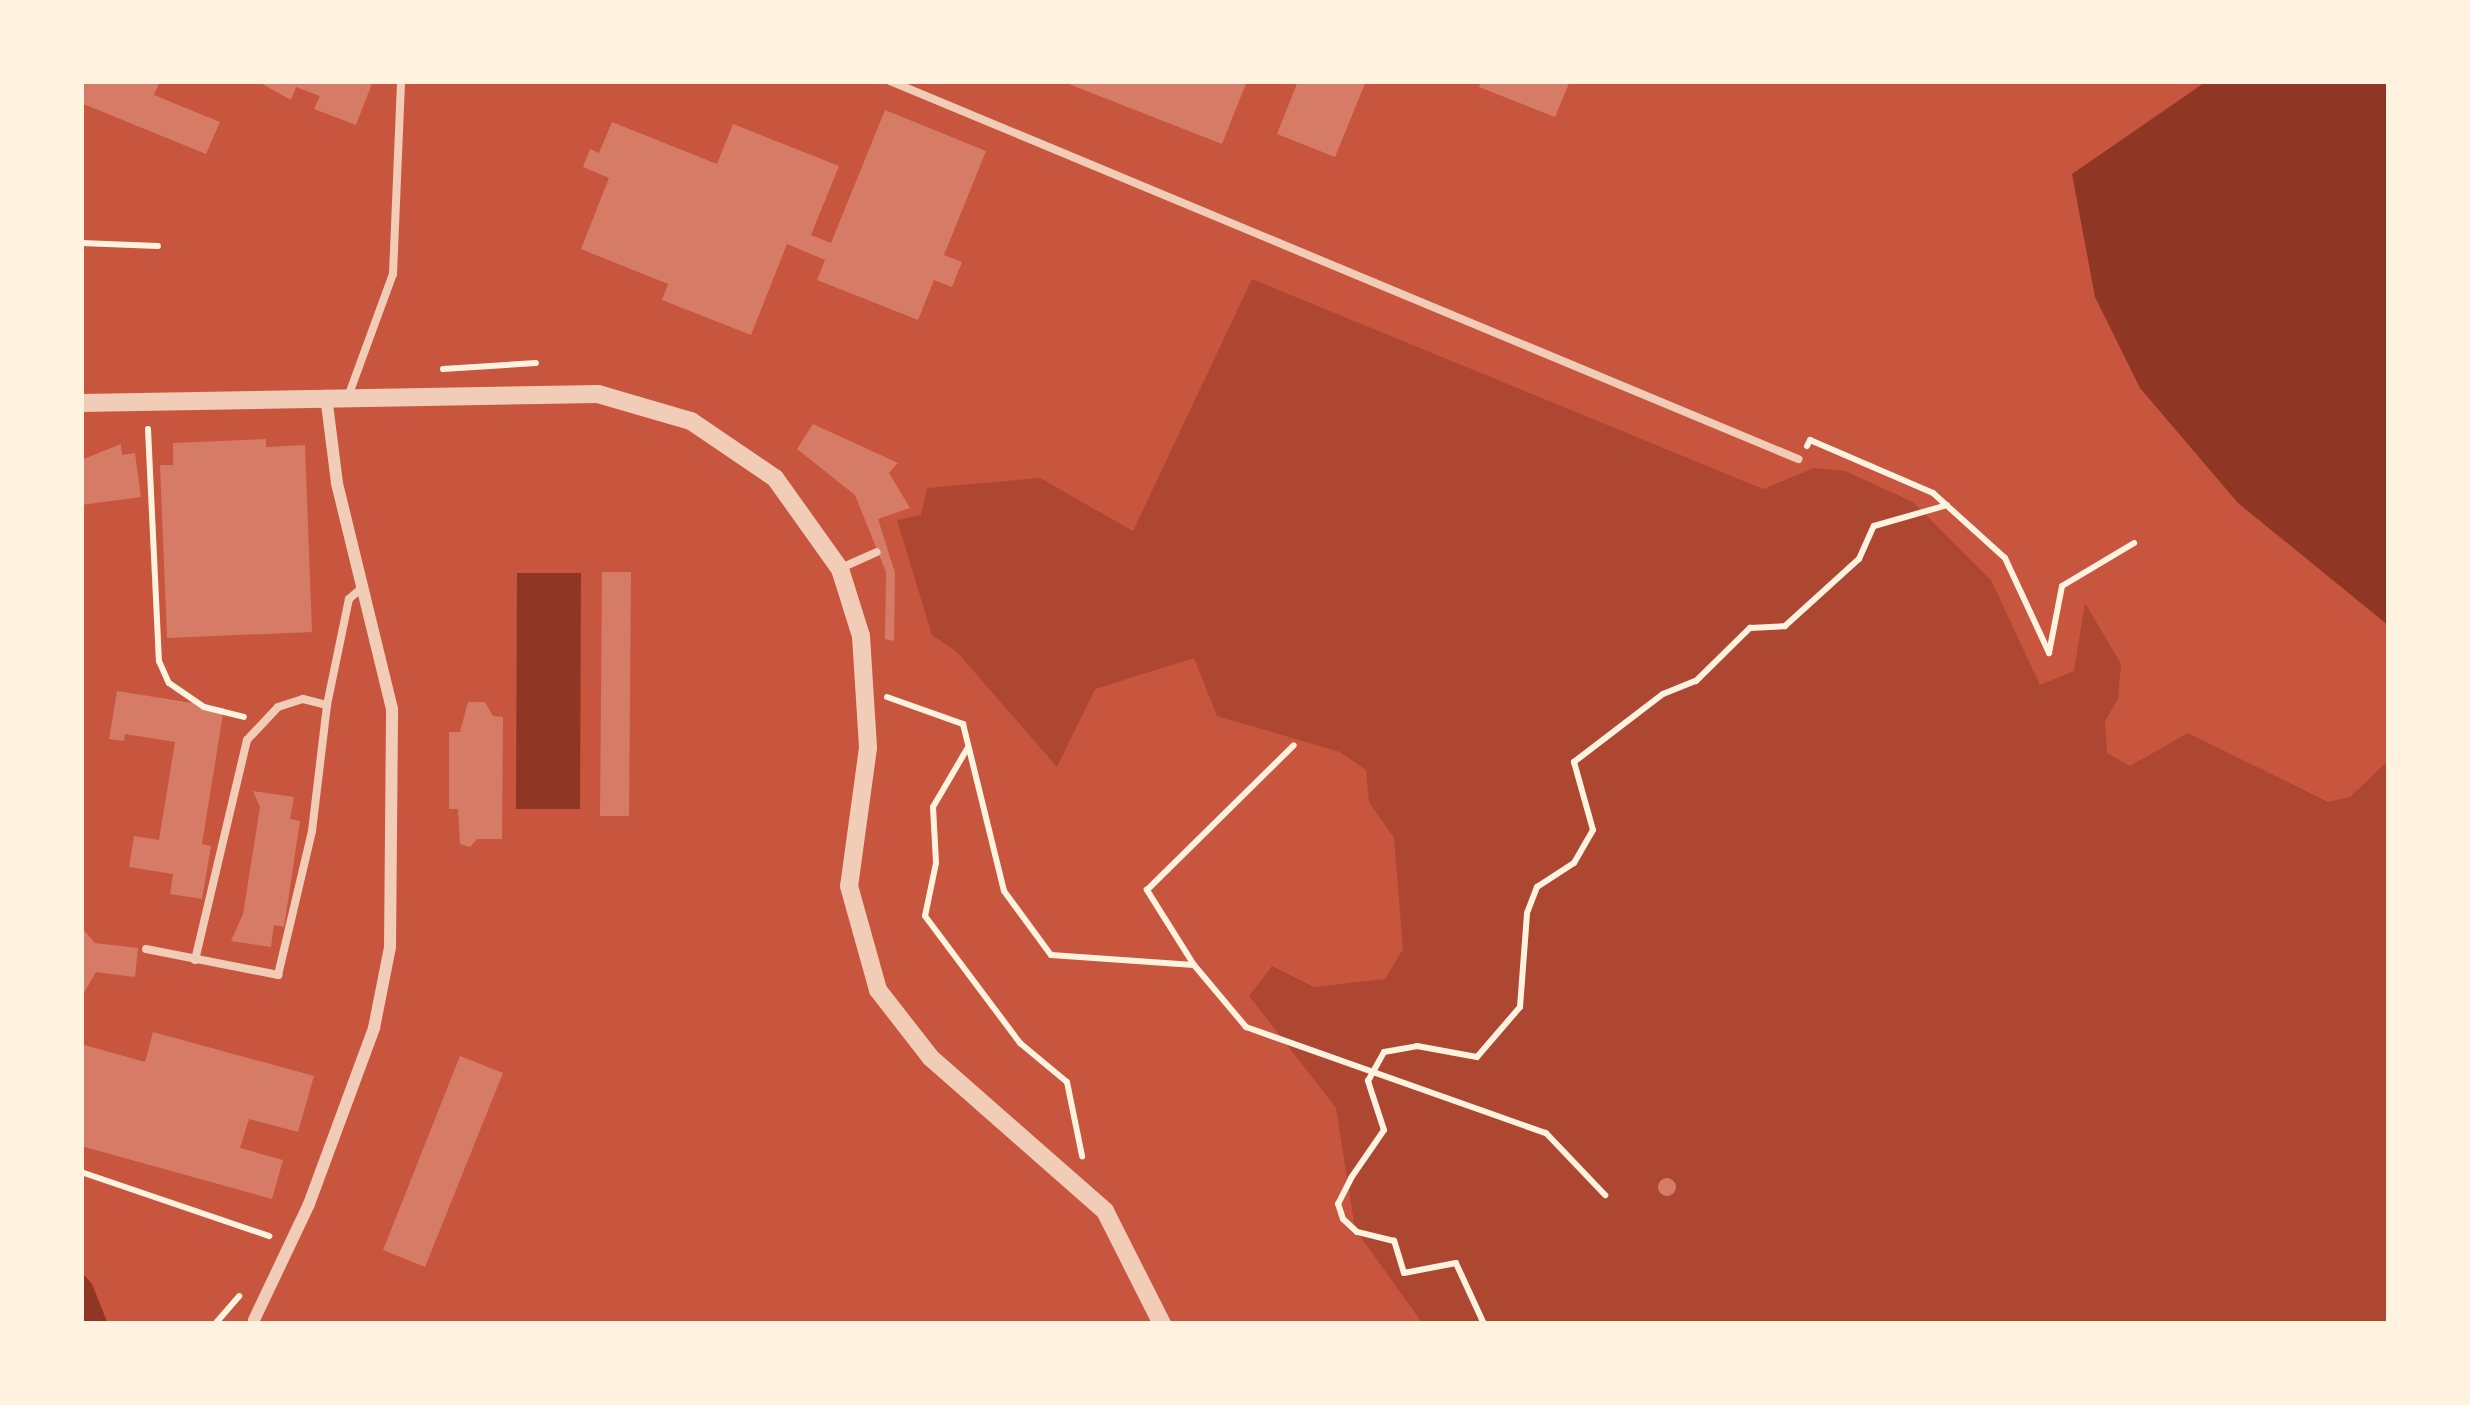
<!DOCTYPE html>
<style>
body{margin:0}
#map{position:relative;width:2470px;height:1405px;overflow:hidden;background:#c8553d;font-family:"Work Sans",sans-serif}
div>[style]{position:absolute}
.green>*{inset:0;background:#ae4732}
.water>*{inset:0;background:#8f3625}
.building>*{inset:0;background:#d67c66}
.round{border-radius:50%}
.path>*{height:6px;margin:-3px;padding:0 3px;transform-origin:3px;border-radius:3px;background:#fff3e0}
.service>*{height:8px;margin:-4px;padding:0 4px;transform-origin:4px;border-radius:4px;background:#f1ccb7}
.minor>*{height:12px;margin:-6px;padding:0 6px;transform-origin:6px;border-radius:6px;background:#f1ccb7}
.tertiary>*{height:18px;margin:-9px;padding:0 9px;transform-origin:9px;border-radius:9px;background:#f1ccb7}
span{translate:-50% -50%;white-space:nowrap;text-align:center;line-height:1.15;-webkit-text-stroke:12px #fff3e0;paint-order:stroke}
.frame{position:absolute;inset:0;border:84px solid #fff3e0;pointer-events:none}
</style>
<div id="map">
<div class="green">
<i style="clip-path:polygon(1252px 279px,1763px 489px,1814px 468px,1845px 471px,1913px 502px,1991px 580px,2040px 685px,2074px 671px,2085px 603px,2121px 664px,2118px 699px,2105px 721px,2107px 753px,2130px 766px,2188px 733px,2328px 802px,2350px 797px,2389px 760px,2389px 1324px,1423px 1324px,1355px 1229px,1336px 1108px,1249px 996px,1272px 966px,1314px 987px,1385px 979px,1403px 949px,1394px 838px,1369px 802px,1366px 770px,1340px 752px,1217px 716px,1194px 658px,1095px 689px,1057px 767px,957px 652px,932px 635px,897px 520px,921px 515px,927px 488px,1040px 478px,1133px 531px)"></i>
</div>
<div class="water">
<i style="clip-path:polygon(2207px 81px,2389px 81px,2389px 626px,2238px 503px,2140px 388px,2095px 297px,2072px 174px)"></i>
<i style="clip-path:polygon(517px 573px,581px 573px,580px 809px,516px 809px)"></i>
<i style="clip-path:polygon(81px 1271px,92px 1284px,108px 1324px,81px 1324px)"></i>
</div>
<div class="building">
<i style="clip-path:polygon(81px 81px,160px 81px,154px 95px,220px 122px,206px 154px,81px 103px)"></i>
<i style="clip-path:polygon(257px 81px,373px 81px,356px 125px,314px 109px,320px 96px,296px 87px,291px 100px)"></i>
<i style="clip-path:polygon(1061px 81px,1247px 81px,1222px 144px)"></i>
<i style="clip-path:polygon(1298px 81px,1366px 81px,1335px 157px,1277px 134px)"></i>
<i style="clip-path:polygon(1481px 81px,1570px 81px,1555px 117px,1479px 87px)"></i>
<i style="clip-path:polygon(885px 110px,986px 151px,944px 255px,962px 262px,952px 287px,934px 280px,918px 320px,817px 280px,825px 260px,787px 244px,751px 335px,662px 300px,668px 284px,581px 249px,609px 178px,583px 167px,590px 149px,599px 153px,612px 122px,717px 164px,733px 124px,839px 166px,811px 235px,831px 243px)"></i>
<i style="clip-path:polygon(813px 424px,898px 463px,889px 473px,910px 508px,878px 519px,895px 573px,894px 641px,885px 639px,886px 572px,855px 495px,797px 449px)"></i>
<i style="clip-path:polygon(266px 439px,266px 447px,305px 445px,312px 632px,167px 638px,160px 465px,173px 465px,173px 443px)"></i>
<i style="clip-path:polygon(121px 444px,122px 455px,135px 453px,141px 497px,81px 505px,81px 460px)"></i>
<i style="clip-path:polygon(602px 572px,631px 572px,629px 816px,600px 816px)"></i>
<i style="clip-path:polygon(117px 691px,224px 708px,202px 844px,211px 846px,202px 899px,170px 894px,173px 874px,129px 867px,134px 836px,159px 840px,175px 742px,125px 734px,124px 741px,109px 739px)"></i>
<i style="clip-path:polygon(468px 702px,485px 702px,493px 716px,503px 717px,502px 839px,477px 839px,470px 847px,460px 844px,458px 809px,449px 809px,449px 732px,460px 732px)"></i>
<i style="clip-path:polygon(253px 791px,294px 797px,290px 819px,300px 821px,284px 927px,274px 925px,271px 947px,231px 941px,243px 914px,260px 807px)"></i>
<i style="clip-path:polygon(81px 927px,95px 943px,138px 948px,135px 977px,96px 972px,81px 998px)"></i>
<i style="clip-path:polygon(153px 1032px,314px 1076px,298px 1132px,249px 1119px,240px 1148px,283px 1160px,272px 1199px,81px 1146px,81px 1044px,145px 1062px)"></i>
<i style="clip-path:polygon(460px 1056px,503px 1073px,425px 1267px,383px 1250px)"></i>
<i class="round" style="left:1658px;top:1178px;width:18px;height:18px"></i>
</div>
<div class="path">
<i style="left:81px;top:243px;width:77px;rotate:2.2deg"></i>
<i style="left:443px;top:369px;width:93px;rotate:-3.7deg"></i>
<i style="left:148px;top:429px;width:232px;rotate:87.3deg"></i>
<i style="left:159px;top:661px;width:24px;rotate:66deg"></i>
<i style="left:169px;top:683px;width:42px;rotate:34.4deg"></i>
<i style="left:204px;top:707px;width:41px;rotate:14deg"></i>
<i style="left:1807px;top:446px;width:7px;rotate:-63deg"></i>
<i style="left:1810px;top:440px;width:134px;rotate:23.3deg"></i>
<i style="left:1933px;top:493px;width:97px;rotate:42.1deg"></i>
<i style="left:2005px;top:558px;width:105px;rotate:65.1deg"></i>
<i style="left:2049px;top:653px;width:68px;rotate:-79deg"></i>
<i style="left:2062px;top:586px;width:84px;rotate:-30.8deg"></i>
<i style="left:887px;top:697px;width:81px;rotate:19.6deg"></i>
<i style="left:963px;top:724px;width:172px;rotate:76.2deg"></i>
<i style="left:1004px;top:891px;width:79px;rotate:53.7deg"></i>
<i style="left:1051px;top:955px;width:143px;rotate:4deg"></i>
<i style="left:1194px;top:965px;width:89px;rotate:-122.1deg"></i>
<i style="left:1147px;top:890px;width:206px;rotate:-44.6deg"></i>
<i style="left:967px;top:749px;width:67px;rotate:120.4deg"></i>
<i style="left:933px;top:807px;width:56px;rotate:86.9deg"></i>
<i style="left:936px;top:863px;width:54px;rotate:101.7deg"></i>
<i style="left:925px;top:916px;width:159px;rotate:53.2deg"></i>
<i style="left:1020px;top:1043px;width:61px;rotate:39.7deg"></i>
<i style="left:1067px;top:1082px;width:76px;rotate:78.5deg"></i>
<i style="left:1194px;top:965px;width:81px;rotate:50deg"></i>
<i style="left:1246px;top:1027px;width:318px;rotate:19.5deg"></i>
<i style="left:1546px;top:1133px;width:86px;rotate:46.4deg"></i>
<i style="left:81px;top:1172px;width:199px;rotate:18.8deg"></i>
<i style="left:215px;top:1324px;width:37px;rotate:-49deg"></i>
<i style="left:1484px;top:1324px;width:67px;rotate:-114.7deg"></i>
<i style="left:1456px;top:1263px;width:53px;rotate:169.1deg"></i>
<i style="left:1404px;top:1273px;width:34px;rotate:-107deg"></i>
<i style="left:1394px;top:1241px;width:38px;rotate:-166deg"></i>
<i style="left:1357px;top:1232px;width:19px;rotate:-137deg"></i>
<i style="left:1343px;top:1219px;width:16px;rotate:-108deg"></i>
<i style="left:1338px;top:1204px;width:29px;rotate:-63deg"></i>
<i style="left:1351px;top:1178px;width:58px;rotate:-55.5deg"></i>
<i style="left:1384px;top:1130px;width:52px;rotate:-108.1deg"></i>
<i style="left:1368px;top:1081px;width:33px;rotate:-61deg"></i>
<i style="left:1384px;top:1052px;width:34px;rotate:-10deg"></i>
<i style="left:1417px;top:1046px;width:61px;rotate:10.4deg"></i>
<i style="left:1477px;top:1057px;width:66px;rotate:-49.3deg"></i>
<i style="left:1520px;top:1007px;width:94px;rotate:-85.7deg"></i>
<i style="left:1527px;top:913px;width:28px;rotate:-69deg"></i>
<i style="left:1537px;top:887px;width:44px;rotate:-33deg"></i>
<i style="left:1574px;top:863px;width:38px;rotate:-60deg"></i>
<i style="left:1593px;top:830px;width:71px;rotate:-105.6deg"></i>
<i style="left:1574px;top:762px;width:112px;rotate:-37.4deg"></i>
<i style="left:1663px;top:694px;width:35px;rotate:-22deg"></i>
<i style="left:1696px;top:681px;width:76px;rotate:-44.5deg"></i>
<i style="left:1750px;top:628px;width:35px;rotate:-3deg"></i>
<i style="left:1785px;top:626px;width:100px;rotate:-42.2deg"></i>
<i style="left:1859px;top:559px;width:36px;rotate:-66deg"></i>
<i style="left:1874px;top:526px;width:76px;rotate:-16deg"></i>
</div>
<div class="service">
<i style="left:890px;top:81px;width:984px;rotate:22.6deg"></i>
<i style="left:349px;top:394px;width:128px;rotate:-69.9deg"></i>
<i style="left:393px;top:274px;width:193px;rotate:-87.6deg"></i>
<i style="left:841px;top:568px;width:39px;rotate:-24deg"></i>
<i style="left:146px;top:949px;width:135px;rotate:11.1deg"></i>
<i style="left:278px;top:975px;width:148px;rotate:-76.7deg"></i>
<i style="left:312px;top:831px;width:127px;rotate:-83.2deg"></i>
<i style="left:195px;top:960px;width:226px;rotate:-76.7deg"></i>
<i style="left:247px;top:740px;width:45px;rotate:-46.8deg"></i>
<i style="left:278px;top:707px;width:26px;rotate:-18deg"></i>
<i style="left:303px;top:699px;width:25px;rotate:14deg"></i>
<i style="left:327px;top:705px;width:108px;rotate:-78.3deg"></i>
<i style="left:349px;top:599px;width:18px;rotate:-41deg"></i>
</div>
<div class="minor">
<i style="left:254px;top:1320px;width:128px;rotate:-64.6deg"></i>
<i style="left:309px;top:1204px;width:188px;rotate:-69.7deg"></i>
<i style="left:374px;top:1028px;width:83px;rotate:-78.8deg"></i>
<i style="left:390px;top:947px;width:238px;rotate:-89.5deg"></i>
<i style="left:392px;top:709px;width:233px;rotate:-103.7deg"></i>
<i style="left:337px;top:483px;width:88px;rotate:-97.2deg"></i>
</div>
<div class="tertiary">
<i style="left:81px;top:403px;width:517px;rotate:-1deg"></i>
<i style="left:598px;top:394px;width:97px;rotate:16.2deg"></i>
<i style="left:691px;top:421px;width:102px;rotate:34.2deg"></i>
<i style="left:775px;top:478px;width:112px;rotate:54.5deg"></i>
<i style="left:840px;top:569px;width:70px;rotate:72.6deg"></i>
<i style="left:861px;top:636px;width:112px;rotate:86.4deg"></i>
<i style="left:868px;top:748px;width:139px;rotate:97.8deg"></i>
<i style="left:849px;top:886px;width:108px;rotate:74.4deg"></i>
<i style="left:878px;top:990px;width:86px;rotate:52.1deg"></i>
<i style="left:931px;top:1058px;width:232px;rotate:41.3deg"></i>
<i style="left:1105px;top:1211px;width:127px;rotate:63.2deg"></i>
</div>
<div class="frame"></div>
</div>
